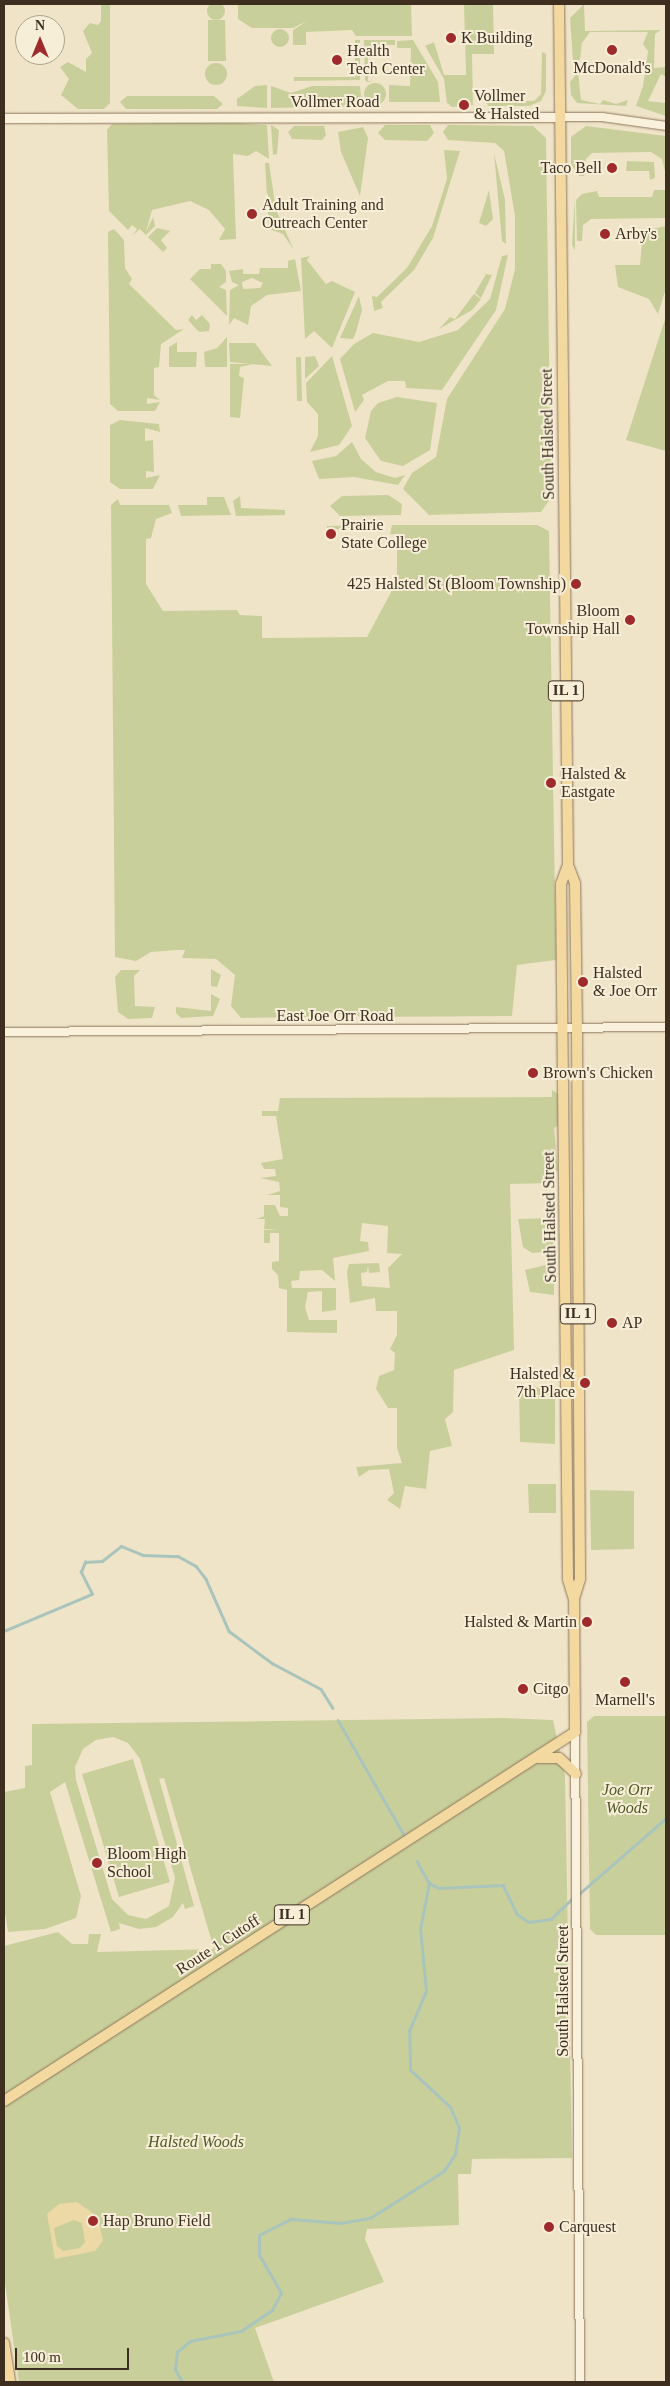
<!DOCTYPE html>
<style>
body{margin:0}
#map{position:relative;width:670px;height:2386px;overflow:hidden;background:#f0e4c8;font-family:"Times New Roman",serif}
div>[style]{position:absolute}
.green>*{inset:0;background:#c9cf9b}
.round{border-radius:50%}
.sand>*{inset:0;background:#ecd9a5}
.stream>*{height:2.5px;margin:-1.25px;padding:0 1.25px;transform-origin:1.25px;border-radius:1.25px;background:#a9c4bc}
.roads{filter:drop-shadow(0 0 1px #8d765c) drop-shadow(0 0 1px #8d765c)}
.tertiary>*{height:8px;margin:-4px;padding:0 4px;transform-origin:4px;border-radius:4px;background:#faf1dc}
.secondary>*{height:9px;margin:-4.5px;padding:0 4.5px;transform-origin:4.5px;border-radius:4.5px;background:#faf1dc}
.primary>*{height:10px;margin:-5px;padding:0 5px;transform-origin:5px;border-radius:5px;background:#f3d9a0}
.dots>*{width:14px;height:14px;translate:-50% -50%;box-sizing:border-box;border:2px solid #f7eed8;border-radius:50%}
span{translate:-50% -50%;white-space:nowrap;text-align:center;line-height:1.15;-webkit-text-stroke:4px #f7eed8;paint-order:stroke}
.shield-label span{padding:1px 4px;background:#f7eed8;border:1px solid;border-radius:4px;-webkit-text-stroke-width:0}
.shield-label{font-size:15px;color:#3d2e20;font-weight:700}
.poi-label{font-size:16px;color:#3d2e20}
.left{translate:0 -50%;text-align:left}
.right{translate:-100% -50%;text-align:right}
.street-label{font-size:16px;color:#3d2e20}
.park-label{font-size:16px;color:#4d5a26;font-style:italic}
.frame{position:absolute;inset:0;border:5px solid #3d2e20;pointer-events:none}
.north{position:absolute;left:15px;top:15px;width:50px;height:50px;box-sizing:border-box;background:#f7eed8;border:1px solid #ada18e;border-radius:50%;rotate:0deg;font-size:14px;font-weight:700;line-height:20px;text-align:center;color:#3d2e20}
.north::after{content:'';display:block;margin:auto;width:18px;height:22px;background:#9e2a2b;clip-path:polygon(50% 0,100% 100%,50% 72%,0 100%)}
.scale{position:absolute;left:15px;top:2348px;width:114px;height:22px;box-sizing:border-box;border:2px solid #3d2e20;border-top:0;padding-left:6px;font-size:15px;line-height:18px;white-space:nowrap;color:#3d2e20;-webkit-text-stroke:4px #f7eed8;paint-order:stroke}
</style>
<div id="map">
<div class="green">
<i class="round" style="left:207px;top:2px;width:18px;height:18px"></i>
<i style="clip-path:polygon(101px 4px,110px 4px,110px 103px,104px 109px,78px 109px,61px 95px,69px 79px,60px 67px,68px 62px,86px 72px,86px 59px,92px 53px,83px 31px,90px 23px,98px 25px,101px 21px)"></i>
<i style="clip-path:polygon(238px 4px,411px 4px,412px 36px,356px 36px,352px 30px,306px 32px,306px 45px,293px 45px,293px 30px,307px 21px,293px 28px,252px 28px,238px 19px)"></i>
<i style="clip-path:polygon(464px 4px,493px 4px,494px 54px,472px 54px,473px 105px,452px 107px,447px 103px,444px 79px,425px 46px,434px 42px,444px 75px,466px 75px)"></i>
<i style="clip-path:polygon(584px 4px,585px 31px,661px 30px,655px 34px,654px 68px,666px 67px,666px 77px,661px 74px,648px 101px,666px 103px,666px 116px,636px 106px,643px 86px,648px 51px,643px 44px,648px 32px,590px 32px,582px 43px,580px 60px,573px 60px,570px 18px)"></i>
<i style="clip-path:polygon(208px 20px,225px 20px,226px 61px,208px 61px)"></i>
<i class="round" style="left:271px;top:29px;width:18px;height:18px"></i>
<i style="clip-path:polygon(355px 40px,360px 40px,360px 80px,294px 81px,294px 77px,355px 77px)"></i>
<i style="clip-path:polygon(364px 40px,395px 40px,395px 45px,375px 45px,375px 57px,368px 57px,368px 81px,373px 82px,367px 82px,365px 80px)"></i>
<i style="clip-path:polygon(413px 40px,438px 82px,440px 102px,389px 102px,389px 85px,410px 86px,411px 48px,397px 48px,397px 41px)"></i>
<i style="clip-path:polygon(542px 52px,546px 54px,546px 91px,541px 101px,529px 106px,488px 106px,486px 101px,534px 101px,541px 94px)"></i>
<i class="round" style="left:205px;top:63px;width:22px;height:22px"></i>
<i style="clip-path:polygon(578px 72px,581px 100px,600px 104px,603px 100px,616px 104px,628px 100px,626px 106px,577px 103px,571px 95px,570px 82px)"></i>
<i class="round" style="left:364px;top:83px;width:22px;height:22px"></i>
<i style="clip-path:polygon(267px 85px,267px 108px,237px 106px,237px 99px,255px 86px)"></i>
<i style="clip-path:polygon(271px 86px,291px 93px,312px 86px,360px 86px,362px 106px,271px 108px)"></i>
<i style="clip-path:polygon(127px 96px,214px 96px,223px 104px,217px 109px,126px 109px,120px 102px)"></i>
<i style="clip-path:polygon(222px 122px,267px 125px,269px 159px,256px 151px,248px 156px,233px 154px,236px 239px,219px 240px,225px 229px,209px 210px,190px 201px,152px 210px,146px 232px,153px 217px,155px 226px,146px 235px,140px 229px,133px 235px,137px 229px,132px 225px,128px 230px,109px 211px,107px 130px,112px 124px)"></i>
<i style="clip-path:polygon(271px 125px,279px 130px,277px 154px,273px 155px)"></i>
<i style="clip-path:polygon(385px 125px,430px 125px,434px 133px,427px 141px,385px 140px,378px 133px)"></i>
<i style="clip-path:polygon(448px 125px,533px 126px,546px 138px,551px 498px,541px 512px,429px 515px,403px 489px,412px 473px,436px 457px,447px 399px,505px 309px,515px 269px,515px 216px,504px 151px,495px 143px,448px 140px,443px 132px)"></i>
<i style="clip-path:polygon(294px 126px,324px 126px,326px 135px,322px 140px,292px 139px,288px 132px)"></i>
<i style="clip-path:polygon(586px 126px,666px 136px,666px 176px,662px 159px,651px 152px,592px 153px,586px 159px,584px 176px,579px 176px,571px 164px,571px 137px)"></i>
<i style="clip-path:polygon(363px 127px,368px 138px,360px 196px,341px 152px,338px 132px)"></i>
<i style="clip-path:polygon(460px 151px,433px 238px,414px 270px,381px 302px,383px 308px,374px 311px,372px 296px,377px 297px,407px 268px,432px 226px,447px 179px,444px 150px)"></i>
<i style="clip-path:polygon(494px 153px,505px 200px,506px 244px,502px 241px)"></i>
<i style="clip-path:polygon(627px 161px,654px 162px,655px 178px,650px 180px,649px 171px,626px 171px)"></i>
<i style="clip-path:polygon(265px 163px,269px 163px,276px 210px,294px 250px,283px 234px,269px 229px)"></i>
<i style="clip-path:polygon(489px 190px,493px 219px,486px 226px,479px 223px)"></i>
<i style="clip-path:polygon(654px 190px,666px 190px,666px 218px,591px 219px,583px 225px,582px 241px,577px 241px,576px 200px,582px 194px,597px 191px,599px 197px,652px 197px)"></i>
<i style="clip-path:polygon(575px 198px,575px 250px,572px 245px)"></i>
<i style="clip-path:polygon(666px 226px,666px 288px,658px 314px,649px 299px,618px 287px,615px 265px,640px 265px,643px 231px)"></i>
<i style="clip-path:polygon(157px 228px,170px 231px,161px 240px,167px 248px,163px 252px,148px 237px)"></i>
<i style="clip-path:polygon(114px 229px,124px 240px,125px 268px,132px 279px,129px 284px,176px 330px,184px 329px,161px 344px,159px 367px,154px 368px,154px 395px,160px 400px,147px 398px,147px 404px,160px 402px,155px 411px,118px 411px,110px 404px,108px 232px)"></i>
<i style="clip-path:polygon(508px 255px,496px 310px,442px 390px,406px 388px,405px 381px,388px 381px,362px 395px,364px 400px,355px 412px,340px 359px,354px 344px,373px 333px,419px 342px,458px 330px,490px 299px,502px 256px)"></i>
<i style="clip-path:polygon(310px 256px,307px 260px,326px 284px,332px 281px,355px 292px,332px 348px,314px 331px,305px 339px,301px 258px)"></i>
<i style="clip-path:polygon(evenodd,295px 259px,301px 291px,267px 295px,251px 306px,248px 325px,234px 318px,229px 325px,230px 290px,239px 285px,232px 282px,229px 271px,243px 269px,243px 274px,259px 274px,260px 268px,288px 268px,288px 261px,295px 259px,252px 278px,263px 283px,260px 288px,243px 289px,242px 282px,252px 278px)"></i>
<i style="clip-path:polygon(211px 264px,221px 264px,226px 271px,226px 282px,219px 287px,226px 290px,227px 316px,190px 279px,200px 269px,211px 269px)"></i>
<i style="clip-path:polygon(486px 274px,492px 275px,481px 298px,475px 293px)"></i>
<i style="clip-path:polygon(474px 294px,481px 299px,472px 310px,439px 329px,450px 317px,455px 319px)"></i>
<i style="clip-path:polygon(359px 296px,362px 310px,356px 332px,353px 339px,340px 338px)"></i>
<i style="clip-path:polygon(192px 315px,196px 320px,202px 315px,210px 324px,209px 331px,199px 332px,188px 320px)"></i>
<i style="clip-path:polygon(666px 316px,666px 451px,626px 440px)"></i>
<i style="clip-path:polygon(227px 337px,227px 367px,205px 367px,204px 352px,217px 348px)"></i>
<i style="clip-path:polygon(177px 342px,177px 352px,197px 352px,196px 367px,169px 367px,169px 347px)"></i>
<i style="clip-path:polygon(229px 343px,255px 343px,272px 366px,230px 362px)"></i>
<i style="clip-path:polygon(315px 356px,319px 366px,305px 379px,305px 357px)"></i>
<i style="clip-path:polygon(332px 356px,352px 426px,339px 445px,310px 452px,318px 436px,318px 414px,307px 402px,306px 383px)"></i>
<i style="clip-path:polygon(296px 357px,301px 357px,302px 401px,297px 401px)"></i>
<i style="clip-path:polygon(230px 364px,253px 364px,240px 367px,239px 376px,244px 378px,240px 418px,230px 417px)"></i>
<i style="clip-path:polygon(397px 397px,437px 403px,430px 450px,403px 466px,381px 461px,365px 438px,371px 411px,378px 403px)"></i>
<i style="clip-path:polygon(120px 420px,159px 424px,160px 432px,145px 428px,145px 441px,153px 440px,154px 472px,146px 471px,146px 478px,160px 475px,153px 489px,120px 489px,110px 482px,110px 425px)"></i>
<i style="clip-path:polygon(352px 442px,361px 459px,376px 472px,395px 478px,405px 475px,398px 485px,354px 477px,319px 479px,312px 461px,336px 456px)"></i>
<i style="clip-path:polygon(388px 495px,402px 504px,401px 515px,340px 516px,330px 506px,342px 496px)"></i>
<i style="clip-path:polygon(240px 496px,241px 508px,285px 510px,285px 515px,236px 516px,233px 501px)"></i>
<i style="clip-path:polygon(207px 497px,224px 497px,231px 515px,181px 516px,178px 505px,207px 505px)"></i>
<i style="clip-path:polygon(118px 499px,120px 505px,169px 505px,172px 513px,156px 519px,151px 538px,146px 539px,146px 584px,163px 611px,237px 610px,240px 615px,262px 616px,262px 638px,367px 637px,397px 581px,397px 535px,390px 534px,392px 525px,537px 525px,549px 531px,556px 960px,517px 965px,512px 1016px,364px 1017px,325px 1012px,312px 1017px,241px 1018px,231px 1006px,235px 975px,216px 959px,182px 958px,185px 950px,176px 950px,151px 952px,136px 961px,115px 957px,111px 505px)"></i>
<i style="clip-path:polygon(377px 525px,381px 529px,327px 529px,327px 526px)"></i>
<i style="clip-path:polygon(211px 969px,221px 975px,217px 987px,211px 986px)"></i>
<i style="clip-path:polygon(121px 970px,140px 970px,134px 976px,135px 1006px,155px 1007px,152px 1018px,128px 1019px,118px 1012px,115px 977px)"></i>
<i style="clip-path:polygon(211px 994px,220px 999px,213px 1016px,181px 1018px,176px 1013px,176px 1007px,211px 1011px)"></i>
<i style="clip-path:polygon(552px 1090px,558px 1094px,558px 1126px,554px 1128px,558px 1172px,553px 1169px,552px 1183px,510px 1184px,514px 1350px,454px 1370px,453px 1412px,445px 1419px,452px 1446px,430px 1451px,426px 1489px,405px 1486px,400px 1509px,387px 1500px,394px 1493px,389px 1469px,369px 1470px,359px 1477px,356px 1467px,402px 1463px,397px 1448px,397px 1408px,388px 1408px,376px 1389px,379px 1376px,394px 1370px,395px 1353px,390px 1349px,397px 1335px,397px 1311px,376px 1311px,375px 1298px,350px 1303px,347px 1272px,349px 1264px,379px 1263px,380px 1272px,369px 1273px,368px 1265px,367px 1272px,361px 1273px,362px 1286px,390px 1288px,388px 1268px,402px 1254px,387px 1253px,388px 1226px,362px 1223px,360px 1241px,368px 1242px,369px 1251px,333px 1258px,335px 1281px,322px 1270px,300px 1271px,299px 1280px,291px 1281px,292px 1288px,336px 1288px,336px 1310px,322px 1312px,322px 1291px,308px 1292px,305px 1307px,309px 1320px,337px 1320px,337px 1333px,287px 1332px,287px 1290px,279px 1288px,278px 1275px,272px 1269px,272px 1262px,279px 1261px,279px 1233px,270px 1233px,270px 1243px,264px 1243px,264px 1230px,279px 1229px,264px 1229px,265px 1219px,257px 1219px,264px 1216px,264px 1205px,275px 1205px,280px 1216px,288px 1216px,288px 1208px,280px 1207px,280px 1195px,267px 1195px,280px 1191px,279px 1182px,260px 1178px,276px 1176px,275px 1169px,264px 1169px,261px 1163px,283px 1159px,276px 1116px,262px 1116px,262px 1111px,278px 1111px,280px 1098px,552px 1097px)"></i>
<i style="clip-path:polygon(554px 1218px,554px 1251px,532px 1253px,523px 1247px,518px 1219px)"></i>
<i style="clip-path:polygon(554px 1263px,554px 1295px,530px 1292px,525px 1270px)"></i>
<i style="clip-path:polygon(555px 1387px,555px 1444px,520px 1442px,519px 1388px)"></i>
<i style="clip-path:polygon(528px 1484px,556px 1484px,556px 1513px,529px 1513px)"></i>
<i style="clip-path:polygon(590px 1490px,634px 1491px,634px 1549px,591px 1550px)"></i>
<i style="clip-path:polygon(594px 1716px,666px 1716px,666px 1935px,596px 1935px,590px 1929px,587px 1722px)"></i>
<i style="clip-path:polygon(evenodd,504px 1718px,553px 1720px,565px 1776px,572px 2158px,472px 2159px,471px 2174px,458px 2174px,459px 2225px,367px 2229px,365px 2239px,384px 2282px,255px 2328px,274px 2382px,19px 2382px,4px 2276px,4px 1946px,58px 1932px,72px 1944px,88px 1944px,89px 1934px,101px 1934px,97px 1952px,214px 1949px,164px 1778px,159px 1779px,157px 1771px,194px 1906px,185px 1909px,183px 1903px,173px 1917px,156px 1927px,139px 1929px,119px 1923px,120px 1929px,111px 1932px,65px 1782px,50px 1792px,81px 1896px,76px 1918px,45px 1929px,8px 1932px,4px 1907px,4px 1792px,25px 1788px,25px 1766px,32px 1765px,32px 1724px,504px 1718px,113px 1737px,128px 1743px,140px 1759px,175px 1878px,169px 1906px,146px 1919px,128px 1915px,112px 1899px,76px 1780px,75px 1767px,83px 1749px,96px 1740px,113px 1737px)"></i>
<i style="clip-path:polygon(133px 1759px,170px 1882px,119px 1897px,82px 1774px)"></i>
</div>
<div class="sand">
<i style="clip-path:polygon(evenodd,77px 2202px,98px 2217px,103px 2241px,95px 2251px,55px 2259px,47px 2214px,59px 2204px,77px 2202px,74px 2220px,82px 2223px,85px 2242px,80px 2248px,63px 2251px,57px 2246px,54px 2228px,74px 2220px)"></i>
</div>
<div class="stream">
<i style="left:4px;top:1631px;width:95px;rotate:-22.8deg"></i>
<i style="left:92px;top:1594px;width:25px;rotate:-117deg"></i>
<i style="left:81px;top:1572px;width:11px;rotate:-68deg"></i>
<i style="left:85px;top:1562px;width:17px;rotate:-3deg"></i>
<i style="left:102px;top:1561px;width:24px;rotate:-38deg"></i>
<i style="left:121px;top:1546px;width:24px;rotate:22deg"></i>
<i style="left:143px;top:1555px;width:35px;rotate:2deg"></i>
<i style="left:178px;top:1556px;width:21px;rotate:29deg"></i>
<i style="left:196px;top:1566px;width:16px;rotate:52deg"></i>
<i style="left:206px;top:1579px;width:57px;rotate:66.1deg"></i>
<i style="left:229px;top:1631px;width:54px;rotate:36.7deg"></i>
<i style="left:272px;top:1663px;width:55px;rotate:28deg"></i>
<i style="left:321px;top:1689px;width:22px;rotate:58deg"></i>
<i style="left:338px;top:1720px;width:133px;rotate:60.1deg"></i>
<i style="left:417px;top:1861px;width:25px;rotate:61deg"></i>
<i style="left:429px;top:1883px;width:11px;rotate:27deg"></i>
<i style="left:439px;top:1888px;width:64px;rotate:-2.7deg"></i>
<i style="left:503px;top:1885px;width:32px;rotate:64deg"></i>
<i style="left:517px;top:1914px;width:14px;rotate:34deg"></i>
<i style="left:529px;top:1922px;width:22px;rotate:-8deg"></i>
<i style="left:551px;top:1919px;width:32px;rotate:-44deg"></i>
<i style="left:579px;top:1894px;width:116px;rotate:-41.1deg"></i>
<i style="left:182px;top:2382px;width:14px;rotate:-120deg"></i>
<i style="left:175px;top:2370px;width:18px;rotate:-84deg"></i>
<i style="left:177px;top:2352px;width:17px;rotate:-40deg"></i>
<i style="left:190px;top:2341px;width:52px;rotate:-11.1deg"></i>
<i style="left:241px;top:2331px;width:37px;rotate:-34deg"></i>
<i style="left:272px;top:2310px;width:19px;rotate:-62deg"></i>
<i style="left:281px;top:2293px;width:44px;rotate:-120.1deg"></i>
<i style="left:259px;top:2255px;width:20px;rotate:-90deg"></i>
<i style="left:259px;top:2235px;width:36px;rotate:-27deg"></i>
<i style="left:291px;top:2219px;width:50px;rotate:4.6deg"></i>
<i style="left:341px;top:2223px;width:29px;rotate:-10deg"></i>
<i style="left:370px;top:2218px;width:88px;rotate:-32.4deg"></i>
<i style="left:444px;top:2171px;width:20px;rotate:-57deg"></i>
<i style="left:455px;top:2154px;width:26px;rotate:-81deg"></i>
<i style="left:459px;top:2128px;width:23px;rotate:-113deg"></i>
<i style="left:450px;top:2107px;width:54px;rotate:-137.2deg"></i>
<i style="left:410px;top:2070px;width:39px;rotate:-91deg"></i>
<i style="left:409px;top:2031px;width:43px;rotate:-67deg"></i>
<i style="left:426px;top:1991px;width:62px;rotate:-95.5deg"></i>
<i style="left:420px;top:1929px;width:47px;rotate:-78.9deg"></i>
</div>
<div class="roads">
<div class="tertiary">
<i style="left:560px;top:117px;width:42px"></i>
<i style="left:602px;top:117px;width:65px;rotate:8deg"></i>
<i style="left:4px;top:1032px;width:662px;rotate:-0.43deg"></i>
<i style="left:575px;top:1732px;width:650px;rotate:89.56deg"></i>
</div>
<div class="secondary">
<i style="left:4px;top:118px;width:556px;rotate:-0.1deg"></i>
</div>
<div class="primary">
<i style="left:559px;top:4px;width:861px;rotate:89.4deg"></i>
<i style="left:568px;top:865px;width:19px;rotate:69deg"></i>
<i style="left:575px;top:883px;width:144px;rotate:89.2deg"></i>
<i style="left:577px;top:1027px;width:552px;rotate:89.69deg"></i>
<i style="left:580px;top:1579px;width:21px;rotate:107deg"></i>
<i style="left:538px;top:1758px;width:21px"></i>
<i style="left:559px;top:1758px;width:23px;rotate:43deg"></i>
<i style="left:4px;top:2101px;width:680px;rotate:-32.87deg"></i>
<i style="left:575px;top:1732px;width:133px;rotate:-90.4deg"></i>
<i style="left:574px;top:1599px;width:21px;rotate:-107deg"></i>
<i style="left:568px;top:1579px;width:695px;rotate:-90.58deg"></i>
<i style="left:561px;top:884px;width:20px;rotate:-70deg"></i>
<i style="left:4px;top:2343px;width:39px;rotate:81deg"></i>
</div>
</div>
<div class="dots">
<i style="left:451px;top:38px;background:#9e2a2b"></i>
<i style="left:612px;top:50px;background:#9e2a2b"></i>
<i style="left:337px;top:60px;background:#9e2a2b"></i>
<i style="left:464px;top:105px;background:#9e2a2b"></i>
<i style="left:612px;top:168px;background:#9e2a2b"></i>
<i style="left:252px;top:214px;background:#9e2a2b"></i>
<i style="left:605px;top:234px;background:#9e2a2b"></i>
<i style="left:331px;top:534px;background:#9e2a2b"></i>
<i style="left:576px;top:584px;background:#9e2a2b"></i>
<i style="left:630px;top:620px;background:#9e2a2b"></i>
<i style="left:551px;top:783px;background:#9e2a2b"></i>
<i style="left:583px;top:982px;background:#9e2a2b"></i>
<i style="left:533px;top:1073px;background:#9e2a2b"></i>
<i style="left:612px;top:1323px;background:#9e2a2b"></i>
<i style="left:585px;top:1383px;background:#9e2a2b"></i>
<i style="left:587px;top:1622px;background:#9e2a2b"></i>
<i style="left:625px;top:1682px;background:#9e2a2b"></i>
<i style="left:523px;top:1689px;background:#9e2a2b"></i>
<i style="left:97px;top:1863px;background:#9e2a2b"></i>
<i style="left:93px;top:2221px;background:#9e2a2b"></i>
<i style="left:549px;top:2227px;background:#9e2a2b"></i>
</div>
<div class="shield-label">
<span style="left:566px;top:691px">IL 1</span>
<span style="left:578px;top:1314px">IL 1</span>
<span style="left:292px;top:1915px">IL 1</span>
</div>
<div class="poi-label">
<span class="left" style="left:461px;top:38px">K Building</span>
<span class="left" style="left:347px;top:60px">Health<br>Tech Center</span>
<span style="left:612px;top:68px">McDonald's</span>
<span class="left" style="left:474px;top:105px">Vollmer<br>&amp; Halsted</span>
<span class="right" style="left:602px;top:168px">Taco Bell</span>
<span class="left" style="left:262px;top:214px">Adult Training and<br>Outreach Center</span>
<span class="left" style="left:615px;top:234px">Arby's</span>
<span class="left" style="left:341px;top:534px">Prairie<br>State College</span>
<span class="right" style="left:566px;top:584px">425 Halsted St (Bloom Township)</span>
<span class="right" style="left:620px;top:620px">Bloom<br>Township Hall</span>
<span class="left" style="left:561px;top:783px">Halsted &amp;<br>Eastgate</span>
<span class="left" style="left:593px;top:982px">Halsted<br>&amp; Joe Orr</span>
<span class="left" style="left:543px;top:1073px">Brown's Chicken</span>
<span class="left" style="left:622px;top:1323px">AP</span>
<span class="right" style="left:575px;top:1383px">Halsted &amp;<br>7th Place</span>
<span class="right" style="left:577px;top:1622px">Halsted &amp; Martin</span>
<span class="left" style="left:533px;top:1689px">Citgo</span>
<span style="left:625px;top:1700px">Marnell's</span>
<span class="left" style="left:107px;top:1863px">Bloom High<br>School</span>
<span class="left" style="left:103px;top:2221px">Hap Bruno Field</span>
<span class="left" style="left:559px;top:2227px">Carquest</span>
</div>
<div class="street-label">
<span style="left:335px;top:102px">Vollmer Road</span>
<span style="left:548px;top:434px;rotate:-91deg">South Halsted Street</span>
<span style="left:335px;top:1016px">East Joe Orr Road</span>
<span style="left:550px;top:1217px;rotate:-91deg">South Halsted Street</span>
<span style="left:218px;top:1945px;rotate:-33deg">Route 1 Cutoff</span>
<span style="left:563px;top:1991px;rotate:-90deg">South Halsted Street</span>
</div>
<div class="park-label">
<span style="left:627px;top:1799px">Joe Orr<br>Woods</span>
<span style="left:196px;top:2142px">Halsted Woods</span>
</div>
<div class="frame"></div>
<div class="north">N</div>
<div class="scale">100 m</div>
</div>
